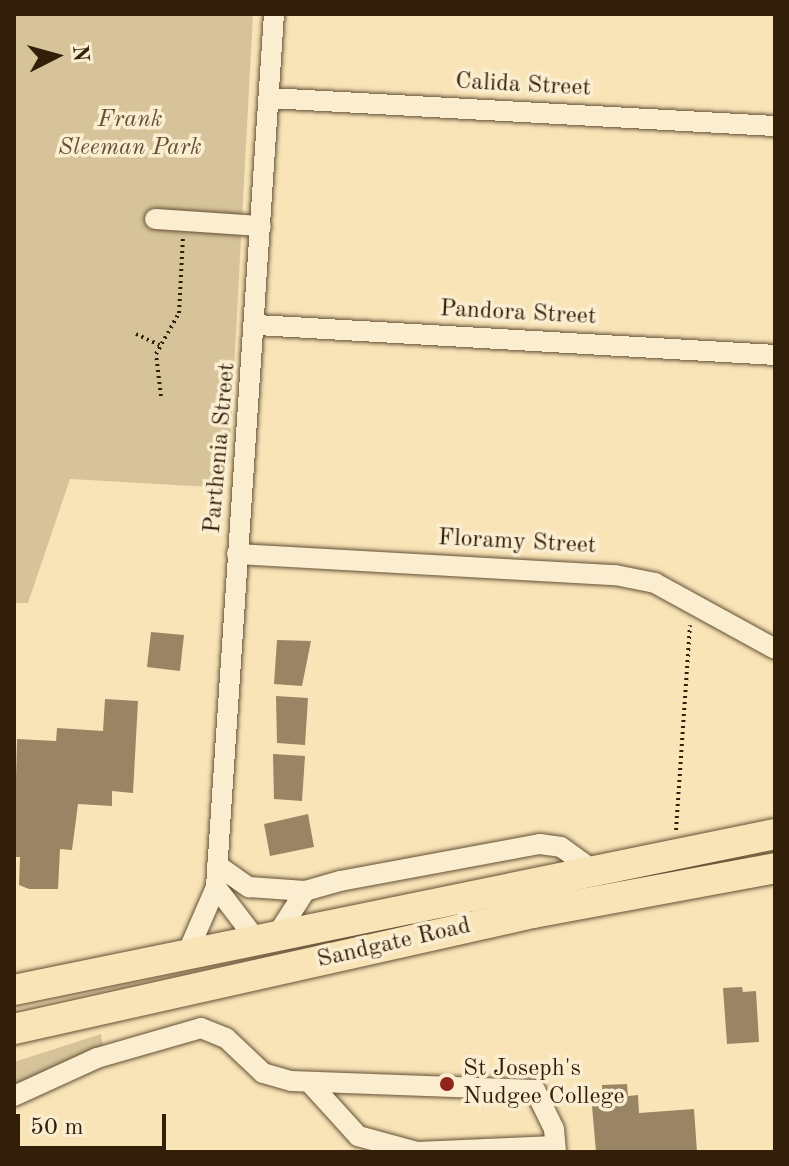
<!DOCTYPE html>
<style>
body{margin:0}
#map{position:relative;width:789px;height:1166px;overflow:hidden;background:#f8e4b7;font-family:"Old Standard TT",serif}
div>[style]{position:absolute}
.green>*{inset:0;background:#d6c39a}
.building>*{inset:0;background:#998564}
.path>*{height:4px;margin-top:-2px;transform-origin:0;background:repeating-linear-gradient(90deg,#321f0a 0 2px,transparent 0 6px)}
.roads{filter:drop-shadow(0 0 2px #645035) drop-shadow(0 0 2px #645035)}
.minor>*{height:20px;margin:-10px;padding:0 10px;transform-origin:10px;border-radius:10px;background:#faedd0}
.highway>*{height:30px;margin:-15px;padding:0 15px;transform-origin:15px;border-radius:15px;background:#f8e4b7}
.dots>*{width:22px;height:22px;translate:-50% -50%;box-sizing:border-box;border:4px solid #faedd0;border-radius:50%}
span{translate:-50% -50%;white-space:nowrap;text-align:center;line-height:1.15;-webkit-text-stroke:7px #faedd0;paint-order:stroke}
.street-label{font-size:24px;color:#321f0a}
.park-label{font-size:24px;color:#635035;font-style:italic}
.poi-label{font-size:24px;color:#321f0a}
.left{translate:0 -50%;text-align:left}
.frame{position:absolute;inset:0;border:16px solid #321f0a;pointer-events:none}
.north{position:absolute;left:16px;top:16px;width:80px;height:80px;-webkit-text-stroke:6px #faedd0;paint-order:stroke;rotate:84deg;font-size:22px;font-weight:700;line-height:32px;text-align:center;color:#321f0a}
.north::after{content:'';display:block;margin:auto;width:28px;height:36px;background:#321f0a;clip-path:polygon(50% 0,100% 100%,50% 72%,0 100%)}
.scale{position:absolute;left:16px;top:1114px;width:150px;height:36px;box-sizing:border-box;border:4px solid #321f0a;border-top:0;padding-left:10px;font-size:24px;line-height:28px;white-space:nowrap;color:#321f0a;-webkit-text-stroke:6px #faedd0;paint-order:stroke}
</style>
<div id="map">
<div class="green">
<i style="clip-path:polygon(14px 14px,253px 14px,229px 463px,211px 487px,70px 479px,28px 603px,14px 603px)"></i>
<i style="clip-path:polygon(101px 1034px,103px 1046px,14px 1085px,14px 1062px)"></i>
</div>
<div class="building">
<i style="clip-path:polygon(151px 632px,184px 635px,180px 671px,147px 667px)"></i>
<i style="clip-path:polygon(277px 640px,311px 641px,302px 686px,274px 684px)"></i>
<i style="clip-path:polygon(276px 696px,308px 698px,305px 745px,277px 743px)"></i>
<i style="clip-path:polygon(105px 699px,138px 701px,133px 793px,112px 791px,112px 806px,78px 804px,72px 850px,60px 849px,58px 889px,29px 889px,19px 885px,20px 857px,14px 857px,17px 739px,56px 741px,57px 728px,103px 731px)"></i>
<i style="clip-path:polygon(273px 754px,305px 756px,302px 801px,274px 799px)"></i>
<i style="clip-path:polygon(308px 814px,314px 847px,270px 856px,264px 824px)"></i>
<i style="clip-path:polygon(742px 987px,743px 992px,756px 991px,759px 1042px,727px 1044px,723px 988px)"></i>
<i style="clip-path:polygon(627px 1084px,628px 1096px,638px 1095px,639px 1113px,694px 1109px,697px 1152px,596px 1152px,592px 1106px,603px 1105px,602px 1085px)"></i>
</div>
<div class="path">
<i style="left:136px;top:334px;width:26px;rotate:25deg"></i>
<i style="left:161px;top:396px;width:42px;rotate:-96.8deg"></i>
<i style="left:156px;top:354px;width:47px;rotate:-60.7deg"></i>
<i style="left:179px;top:313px;width:76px;rotate:-87deg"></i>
<i style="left:676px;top:830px;width:205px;rotate:-86.1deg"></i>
</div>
<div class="roads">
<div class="minor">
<i style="left:269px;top:98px;width:507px;rotate:3.17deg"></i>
<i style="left:155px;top:219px;width:106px;rotate:3.8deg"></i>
<i style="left:257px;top:325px;width:519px;rotate:3.31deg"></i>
<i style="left:237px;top:554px;width:379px;rotate:3.2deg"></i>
<i style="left:615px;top:575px;width:41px;rotate:11.3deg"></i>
<i style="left:655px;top:583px;width:137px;rotate:28.8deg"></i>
<i style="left:217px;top:865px;width:39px;rotate:35deg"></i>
<i style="left:249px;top:887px;width:56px;rotate:4.1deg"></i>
<i style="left:216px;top:887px;width:69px;rotate:52.6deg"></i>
<i style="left:275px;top:938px;width:56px;rotate:-57.4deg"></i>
<i style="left:305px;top:891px;width:36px;rotate:-16deg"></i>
<i style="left:340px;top:881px;width:203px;rotate:-10.5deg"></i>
<i style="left:540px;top:844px;width:21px;rotate:8deg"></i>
<i style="left:561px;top:847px;width:39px;rotate:36deg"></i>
<i style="left:186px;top:956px;width:75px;rotate:-66.5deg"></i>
<i style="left:216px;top:887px;width:875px;rotate:-86.2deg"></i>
<i style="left:310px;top:1083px;width:72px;rotate:47.8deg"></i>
<i style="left:358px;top:1136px;width:61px;rotate:15.2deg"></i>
<i style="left:14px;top:1096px;width:91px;rotate:-24.6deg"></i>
<i style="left:97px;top:1058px;width:108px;rotate:-16.1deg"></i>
<i style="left:201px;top:1028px;width:27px;rotate:22deg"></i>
<i style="left:226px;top:1038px;width:51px;rotate:43.4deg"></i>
<i style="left:263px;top:1073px;width:29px;rotate:16deg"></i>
<i style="left:291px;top:1081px;width:244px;rotate:2.1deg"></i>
<i style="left:535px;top:1090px;width:43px;rotate:64deg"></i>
<i style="left:554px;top:1129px;width:23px;rotate:85deg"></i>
<i style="left:417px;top:1152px;width:138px;rotate:-2.5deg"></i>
</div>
<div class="highway">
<i style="left:14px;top:990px;width:777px;rotate:-11.58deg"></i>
<i style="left:14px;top:1029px;width:532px;rotate:-12.6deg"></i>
<i style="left:533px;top:913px;width:246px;rotate:-10.5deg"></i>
</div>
</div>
<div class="dots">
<i style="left:447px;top:1084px;background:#8f2418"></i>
</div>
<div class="street-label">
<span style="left:523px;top:86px;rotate:3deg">Calida Street</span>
<span style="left:518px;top:314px;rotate:3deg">Pandora Street</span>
<span style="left:221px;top:448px;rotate:-85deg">Parthenia Street</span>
<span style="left:517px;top:543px;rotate:3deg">Floramy Street</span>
<span style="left:394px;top:944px;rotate:-13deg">Sandgate Road</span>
</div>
<div class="park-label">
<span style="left:130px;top:135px">Frank<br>Sleeman Park</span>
</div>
<div class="poi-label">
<span class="left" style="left:463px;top:1084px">St Joseph's<br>Nudgee College</span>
</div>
<div class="frame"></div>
<div class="north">N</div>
<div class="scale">50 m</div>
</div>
